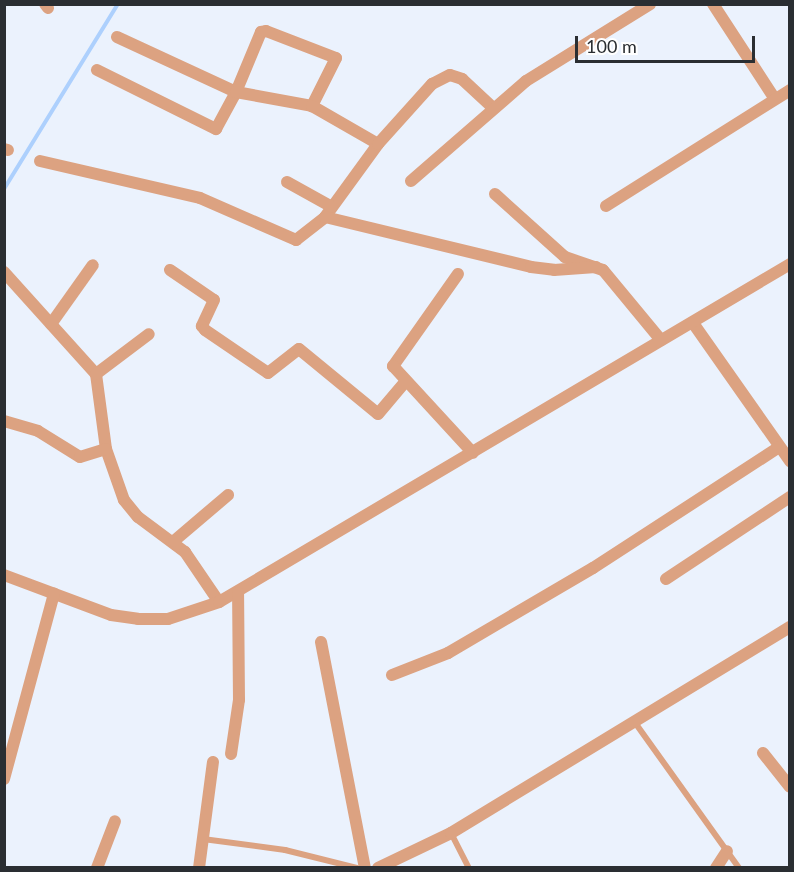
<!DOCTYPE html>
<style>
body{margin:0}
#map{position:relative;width:794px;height:872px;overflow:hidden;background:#ebf2fd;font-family:Lato,sans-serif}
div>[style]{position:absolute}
.stream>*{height:4px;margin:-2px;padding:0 2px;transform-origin:2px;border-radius:2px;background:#add0fd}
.service>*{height:6px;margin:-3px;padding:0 3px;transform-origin:3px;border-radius:3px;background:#dca281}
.minor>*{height:12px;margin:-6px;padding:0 6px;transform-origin:6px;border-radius:6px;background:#dca281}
span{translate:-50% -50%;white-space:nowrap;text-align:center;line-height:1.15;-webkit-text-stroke:6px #fff;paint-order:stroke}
.frame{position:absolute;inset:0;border:6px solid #2a2e32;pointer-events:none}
.scale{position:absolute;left:575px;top:36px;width:180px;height:27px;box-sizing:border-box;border:3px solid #2a2e32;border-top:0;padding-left:8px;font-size:18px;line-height:21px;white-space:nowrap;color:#2a2e32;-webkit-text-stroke:4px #fff;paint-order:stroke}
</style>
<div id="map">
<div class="stream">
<i style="left:4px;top:189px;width:217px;rotate:-58.4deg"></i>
</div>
<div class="service">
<i style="left:636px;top:724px;width:177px;rotate:54.4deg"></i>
<i style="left:451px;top:833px;width:39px;rotate:63deg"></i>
<i style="left:203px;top:839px;width:83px;rotate:7.6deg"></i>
<i style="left:285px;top:850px;width:74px;rotate:14deg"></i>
</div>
<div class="minor">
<i style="left:45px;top:4px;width:5px;rotate:53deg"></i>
<i style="left:713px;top:4px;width:113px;rotate:56.9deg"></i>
<i style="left:117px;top:37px;width:131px;rotate:24.8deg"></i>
<i style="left:236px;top:92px;width:65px;rotate:-67.4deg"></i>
<i style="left:261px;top:32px;width:5px;rotate:-11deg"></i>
<i style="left:266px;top:31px;width:75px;rotate:21.1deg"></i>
<i style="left:336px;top:58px;width:54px;rotate:116.6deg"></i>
<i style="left:97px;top:70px;width:133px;rotate:26.4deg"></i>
<i style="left:216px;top:129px;width:42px;rotate:-61.6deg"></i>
<i style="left:236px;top:92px;width:77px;rotate:10.4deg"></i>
<i style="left:312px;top:106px;width:76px;rotate:29.9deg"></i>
<i style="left:4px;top:149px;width:4px;rotate:14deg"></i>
<i style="left:40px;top:161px;width:164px;rotate:13deg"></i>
<i style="left:200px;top:198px;width:105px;rotate:23.6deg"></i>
<i style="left:296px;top:240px;width:37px;rotate:-38deg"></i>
<i style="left:325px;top:217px;width:90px;rotate:-54deg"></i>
<i style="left:378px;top:144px;width:81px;rotate:-48deg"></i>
<i style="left:432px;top:84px;width:20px;rotate:-27deg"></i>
<i style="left:450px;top:75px;width:13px;rotate:18deg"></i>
<i style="left:462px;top:79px;width:41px;rotate:43deg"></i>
<i style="left:411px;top:181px;width:152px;rotate:-41deg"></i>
<i style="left:526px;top:81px;width:146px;rotate:-31.8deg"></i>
<i style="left:287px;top:182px;width:51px;rotate:29.1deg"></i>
<i style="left:495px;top:194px;width:94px;rotate:42deg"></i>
<i style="left:565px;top:257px;width:40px;rotate:18.9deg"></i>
<i style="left:603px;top:270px;width:91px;rotate:50.4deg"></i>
<i style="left:606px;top:206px;width:218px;rotate:-32.2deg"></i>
<i style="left:325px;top:217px;width:212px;rotate:13.6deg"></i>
<i style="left:531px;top:267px;width:23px;rotate:7deg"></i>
<i style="left:554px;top:270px;width:42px;rotate:-4.1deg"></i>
<i style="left:170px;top:270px;width:53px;rotate:34.3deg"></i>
<i style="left:214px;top:300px;width:29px;rotate:115deg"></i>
<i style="left:202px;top:326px;width:5px;rotate:53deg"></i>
<i style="left:205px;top:330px;width:76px;rotate:34.3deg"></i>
<i style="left:268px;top:373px;width:39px;rotate:-38deg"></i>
<i style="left:299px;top:349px;width:102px;rotate:39.4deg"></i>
<i style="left:378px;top:414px;width:43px;rotate:-49.7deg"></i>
<i style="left:4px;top:272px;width:137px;rotate:48deg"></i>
<i style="left:96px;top:374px;width:76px;rotate:82.4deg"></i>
<i style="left:106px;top:449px;width:54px;rotate:70.6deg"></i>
<i style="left:124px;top:500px;width:22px;rotate:51deg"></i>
<i style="left:138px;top:517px;width:59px;rotate:36.7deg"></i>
<i style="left:185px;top:552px;width:60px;rotate:55.8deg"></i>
<i style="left:458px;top:274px;width:113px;rotate:125.2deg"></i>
<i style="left:393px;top:366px;width:118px;rotate:47.4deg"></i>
<i style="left:693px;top:323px;width:169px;rotate:54.9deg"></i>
<i style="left:51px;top:324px;width:72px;rotate:-54.6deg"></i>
<i style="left:96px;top:374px;width:66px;rotate:-37deg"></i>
<i style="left:4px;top:421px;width:35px;rotate:16deg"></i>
<i style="left:38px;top:431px;width:49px;rotate:31.8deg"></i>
<i style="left:80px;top:457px;width:27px;rotate:-17deg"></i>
<i style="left:174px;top:541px;width:71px;rotate:-40.4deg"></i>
<i style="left:4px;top:575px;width:114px;rotate:20.5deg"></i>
<i style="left:111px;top:615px;width:27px;rotate:8deg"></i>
<i style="left:138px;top:619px;width:30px"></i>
<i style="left:168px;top:619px;width:54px;rotate:-18.4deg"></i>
<i style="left:219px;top:602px;width:664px;rotate:-30.62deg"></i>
<i style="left:666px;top:579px;width:149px;rotate:-33.5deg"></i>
<i style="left:321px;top:642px;width:230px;rotate:79deg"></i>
<i style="left:392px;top:675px;width:60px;rotate:-21.4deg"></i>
<i style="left:448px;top:653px;width:168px;rotate:-30.4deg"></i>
<i style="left:593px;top:568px;width:222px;rotate:-33deg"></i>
<i style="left:763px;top:753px;width:43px;rotate:51.5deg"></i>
<i style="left:231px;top:754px;width:55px;rotate:-81.6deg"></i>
<i style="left:239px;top:700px;width:107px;rotate:-90.5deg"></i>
<i style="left:4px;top:779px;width:192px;rotate:-74.9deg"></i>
<i style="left:97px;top:868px;width:50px;rotate:-69deg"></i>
<i style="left:199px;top:868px;width:107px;rotate:-82.5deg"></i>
<i style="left:378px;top:868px;width:81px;rotate:-25.6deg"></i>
<i style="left:451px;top:833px;width:397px;rotate:-31.3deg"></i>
<i style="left:716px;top:868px;width:20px;rotate:-57deg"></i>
</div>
<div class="frame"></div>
<div class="scale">100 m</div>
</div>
